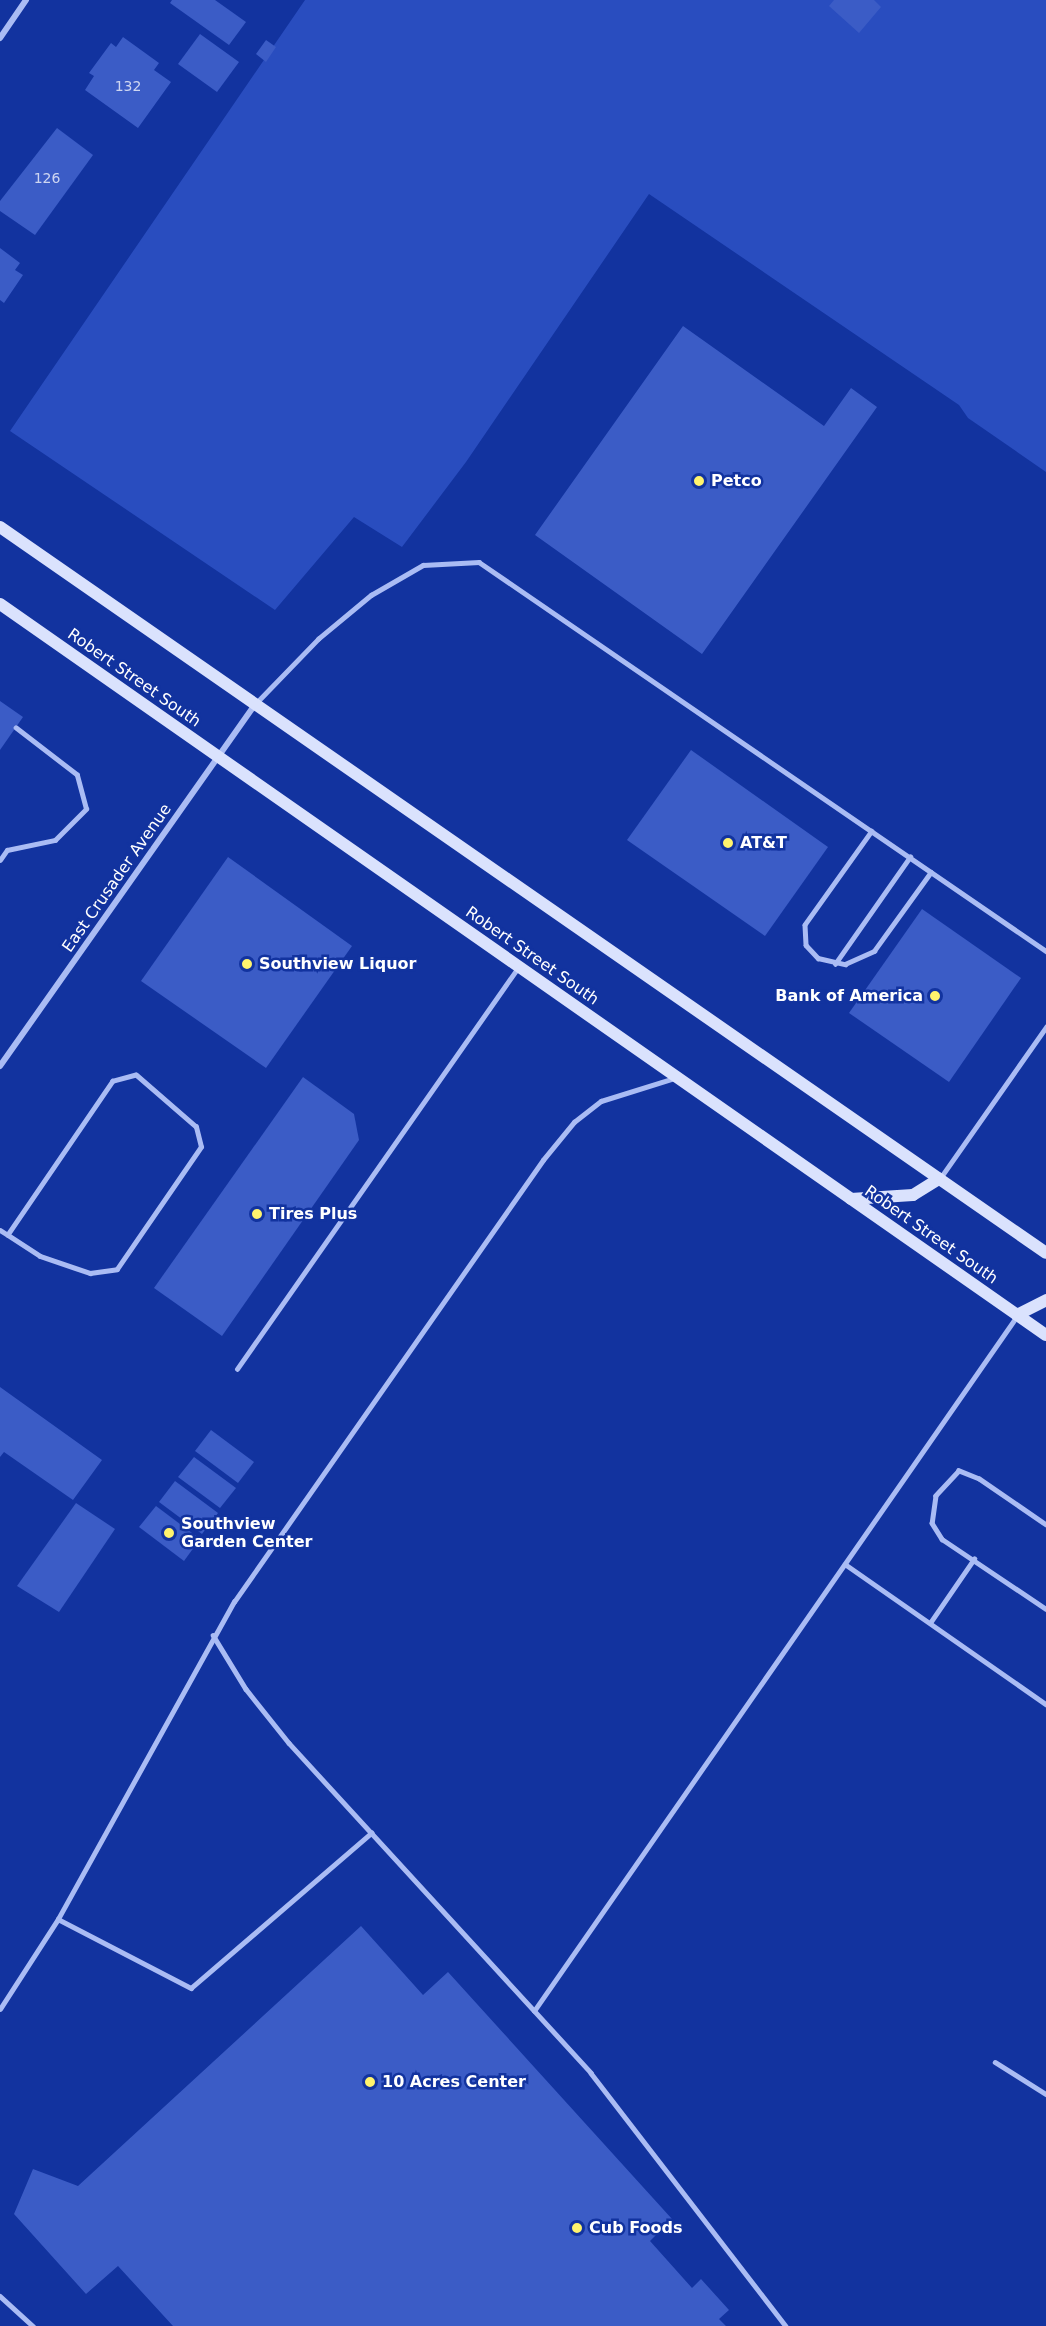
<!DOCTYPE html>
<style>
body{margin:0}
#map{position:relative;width:1046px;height:2326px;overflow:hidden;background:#12339f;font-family:"DejaVu Sans",sans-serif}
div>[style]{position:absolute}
.green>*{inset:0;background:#294dbf}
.building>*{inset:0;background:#3b5cc6}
.lane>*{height:4.5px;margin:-2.25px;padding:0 2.25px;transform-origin:2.25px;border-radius:2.25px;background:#aabcf4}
.street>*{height:6px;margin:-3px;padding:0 3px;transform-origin:3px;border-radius:3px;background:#aabcf4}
.secondary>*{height:12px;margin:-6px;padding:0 6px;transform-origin:6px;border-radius:6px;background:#dae2fd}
.dots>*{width:16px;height:16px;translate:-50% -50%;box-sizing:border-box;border:3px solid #12339f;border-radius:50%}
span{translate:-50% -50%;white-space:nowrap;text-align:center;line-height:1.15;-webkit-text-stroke:5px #12339f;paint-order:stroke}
.number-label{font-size:14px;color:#ced6f1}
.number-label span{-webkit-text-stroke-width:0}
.poi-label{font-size:16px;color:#fff;font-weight:700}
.left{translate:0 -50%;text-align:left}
.right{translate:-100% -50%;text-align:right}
.street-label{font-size:16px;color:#fff}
</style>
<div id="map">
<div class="green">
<i style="clip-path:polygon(305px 0,1046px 0,1046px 472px,968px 418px,959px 405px,649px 194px,466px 462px,402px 547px,354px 517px,275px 610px,10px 431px)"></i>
</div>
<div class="building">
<i style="clip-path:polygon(172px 0,215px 0,246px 22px,229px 45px,170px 3px)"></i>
<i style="clip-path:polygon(834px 0,874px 0,881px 7px,859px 33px,829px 6px)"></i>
<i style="clip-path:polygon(200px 34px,239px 62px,217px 92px,178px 64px)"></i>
<i style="clip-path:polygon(123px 37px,159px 63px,154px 70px,171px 82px,138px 128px,85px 90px,94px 76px,89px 73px,111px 43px,116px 47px)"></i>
<i style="clip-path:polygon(266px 40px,276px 47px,266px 62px,256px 54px)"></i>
<i style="clip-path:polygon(57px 128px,93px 155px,35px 235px,0 211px,0 201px)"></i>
<i style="clip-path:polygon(0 248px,20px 263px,15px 270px,23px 275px,4px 303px,0 300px)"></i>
<i style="clip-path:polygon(683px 326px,824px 426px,851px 388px,877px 407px,702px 654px,535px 535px)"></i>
<i style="clip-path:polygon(0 701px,23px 717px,0 750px)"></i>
<i style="clip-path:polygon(691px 750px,828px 847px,765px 936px,627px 840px)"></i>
<i style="clip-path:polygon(228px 857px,352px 946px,266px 1068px,141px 981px)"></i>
<i style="clip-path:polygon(922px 909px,1021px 978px,949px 1082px,849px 1013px)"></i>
<i style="clip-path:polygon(303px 1077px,354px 1114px,359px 1140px,222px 1336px,154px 1288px)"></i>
<i style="clip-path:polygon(0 1387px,102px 1460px,73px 1500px,4px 1452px,0 1457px)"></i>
<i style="clip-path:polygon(211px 1430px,254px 1462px,238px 1483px,195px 1451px)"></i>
<i style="clip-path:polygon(194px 1457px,236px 1488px,220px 1508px,178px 1477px)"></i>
<i style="clip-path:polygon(175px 1481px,218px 1513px,202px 1534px,159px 1502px)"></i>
<i style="clip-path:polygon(76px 1503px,115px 1529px,59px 1612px,17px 1586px)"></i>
<i style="clip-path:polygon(156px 1506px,200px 1539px,184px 1561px,139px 1527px)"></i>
<i style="clip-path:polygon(361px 1926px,423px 1995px,448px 1972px,672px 2219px,650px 2241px,692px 2288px,701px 2279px,729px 2310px,719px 2319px,726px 2326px,173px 2326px,118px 2266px,86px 2294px,14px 2214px,33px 2169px,78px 2186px)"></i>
</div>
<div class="lane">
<i style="left:257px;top:702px;width:88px;rotate:-45.9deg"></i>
<i style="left:318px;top:639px;width:69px;rotate:-39.7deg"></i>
<i style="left:371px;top:595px;width:60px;rotate:-30deg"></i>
<i style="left:423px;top:565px;width:56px;rotate:-3.1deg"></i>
<i style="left:479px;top:562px;width:688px;rotate:34.45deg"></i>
<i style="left:872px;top:831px;width:115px;rotate:125.5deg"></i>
<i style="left:805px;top:925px;width:20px;rotate:87deg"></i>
<i style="left:806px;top:945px;width:18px;rotate:47deg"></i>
<i style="left:818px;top:958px;width:28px;rotate:13deg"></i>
<i style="left:845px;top:964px;width:32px;rotate:-24deg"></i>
<i style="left:874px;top:951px;width:97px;rotate:-54.2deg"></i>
<i style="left:0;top:860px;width:12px;rotate:-55deg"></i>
<i style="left:7px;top:850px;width:49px;rotate:-11.8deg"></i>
<i style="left:55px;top:840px;width:44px;rotate:-45deg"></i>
<i style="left:86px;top:809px;width:35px;rotate:-105deg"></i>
<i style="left:77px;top:775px;width:77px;rotate:-142.4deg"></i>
<i style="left:835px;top:964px;width:131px;rotate:-55deg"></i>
<i style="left:941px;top:1177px;width:183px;rotate:-55deg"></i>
<i style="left:0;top:1230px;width:9px;rotate:32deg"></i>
<i style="left:8px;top:1235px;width:38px;rotate:33deg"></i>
<i style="left:40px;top:1256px;width:53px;rotate:18.8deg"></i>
<i style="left:90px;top:1273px;width:27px;rotate:-8deg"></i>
<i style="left:117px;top:1269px;width:148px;rotate:-55.5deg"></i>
<i style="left:201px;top:1147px;width:21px;rotate:-104deg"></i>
<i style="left:196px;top:1127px;width:79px;rotate:-139.1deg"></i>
<i style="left:136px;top:1075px;width:24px;rotate:165deg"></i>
<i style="left:113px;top:1081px;width:186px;rotate:124.3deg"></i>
<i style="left:237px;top:1369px;width:490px;rotate:-55deg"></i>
<i style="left:1046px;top:1525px;width:81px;rotate:-145.5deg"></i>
<i style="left:979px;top:1479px;width:22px;rotate:-158deg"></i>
<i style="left:959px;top:1471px;width:34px;rotate:133deg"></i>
<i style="left:936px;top:1496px;width:27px;rotate:98deg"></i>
<i style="left:932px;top:1523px;width:19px;rotate:58deg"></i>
<i style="left:942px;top:1539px;width:125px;rotate:33.9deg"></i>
<i style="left:845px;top:1564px;width:245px;rotate:34.9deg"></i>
<i style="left:930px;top:1623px;width:78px;rotate:-55.5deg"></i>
<i style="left:213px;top:1635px;width:63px;rotate:58.6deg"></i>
<i style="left:246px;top:1689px;width:69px;rotate:51.5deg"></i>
<i style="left:289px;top:1743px;width:447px;rotate:47.5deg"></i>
<i style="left:591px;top:2073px;width:319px;rotate:52.4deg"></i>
<i style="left:58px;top:1919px;width:150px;rotate:27.4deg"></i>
<i style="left:191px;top:1988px;width:238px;rotate:-40.7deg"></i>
<i style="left:0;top:2009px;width:107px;rotate:-57.2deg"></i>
<i style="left:58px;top:1919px;width:363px;rotate:-61deg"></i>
<i style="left:234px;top:1602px;width:539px;rotate:-55.04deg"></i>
<i style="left:543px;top:1160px;width:49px;rotate:-50.8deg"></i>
<i style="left:574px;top:1122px;width:34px;rotate:-38deg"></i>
<i style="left:601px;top:1101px;width:77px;rotate:-17.3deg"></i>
<i style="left:534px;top:2011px;width:846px;rotate:-55.2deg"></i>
<i style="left:995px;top:2062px;width:60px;rotate:32.1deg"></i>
<i style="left:0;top:2296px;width:45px;rotate:42.3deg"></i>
</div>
<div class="street">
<i style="left:0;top:38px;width:46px;rotate:-55.6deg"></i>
<i style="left:0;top:1066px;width:443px;rotate:-54.8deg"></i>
</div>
<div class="secondary">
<i style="left:0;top:527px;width:1273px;rotate:34.76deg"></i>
<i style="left:0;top:604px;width:1276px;rotate:34.95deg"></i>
<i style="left:851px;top:1199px;width:62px;rotate:-3.7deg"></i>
<i style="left:913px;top:1195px;width:31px;rotate:-32deg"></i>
<i style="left:1017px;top:1315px;width:33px;rotate:-27deg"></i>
</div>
<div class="dots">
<i style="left:699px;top:481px;background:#fff36d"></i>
<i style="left:728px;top:843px;background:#fff36d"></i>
<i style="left:247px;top:964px;background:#fff36d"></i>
<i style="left:935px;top:996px;background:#fff36d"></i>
<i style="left:257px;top:1214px;background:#fff36d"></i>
<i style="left:169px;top:1533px;background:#fff36d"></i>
<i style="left:370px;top:2082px;background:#fff36d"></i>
<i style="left:577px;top:2228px;background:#fff36d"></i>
</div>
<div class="number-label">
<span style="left:128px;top:86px">132</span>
<span style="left:47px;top:178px">126</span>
</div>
<div class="poi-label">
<span class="left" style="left:711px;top:481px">Petco</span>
<span class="left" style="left:740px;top:843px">AT&amp;T</span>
<span class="left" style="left:259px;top:964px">Southview Liquor</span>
<span class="right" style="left:923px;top:996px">Bank of America</span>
<span class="left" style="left:269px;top:1214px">Tires Plus</span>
<span class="left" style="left:181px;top:1533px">Southview<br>Garden Center</span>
<span class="left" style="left:382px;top:2082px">10 Acres Center</span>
<span class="left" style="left:589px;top:2228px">Cub Foods</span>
</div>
<div class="street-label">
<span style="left:134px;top:678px;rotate:35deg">Robert Street South</span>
<span style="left:117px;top:878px;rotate:-55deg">East Crusader Avenue</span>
<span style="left:532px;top:956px;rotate:35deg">Robert Street South</span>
<span style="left:931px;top:1235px;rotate:35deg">Robert Street South</span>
</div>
</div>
